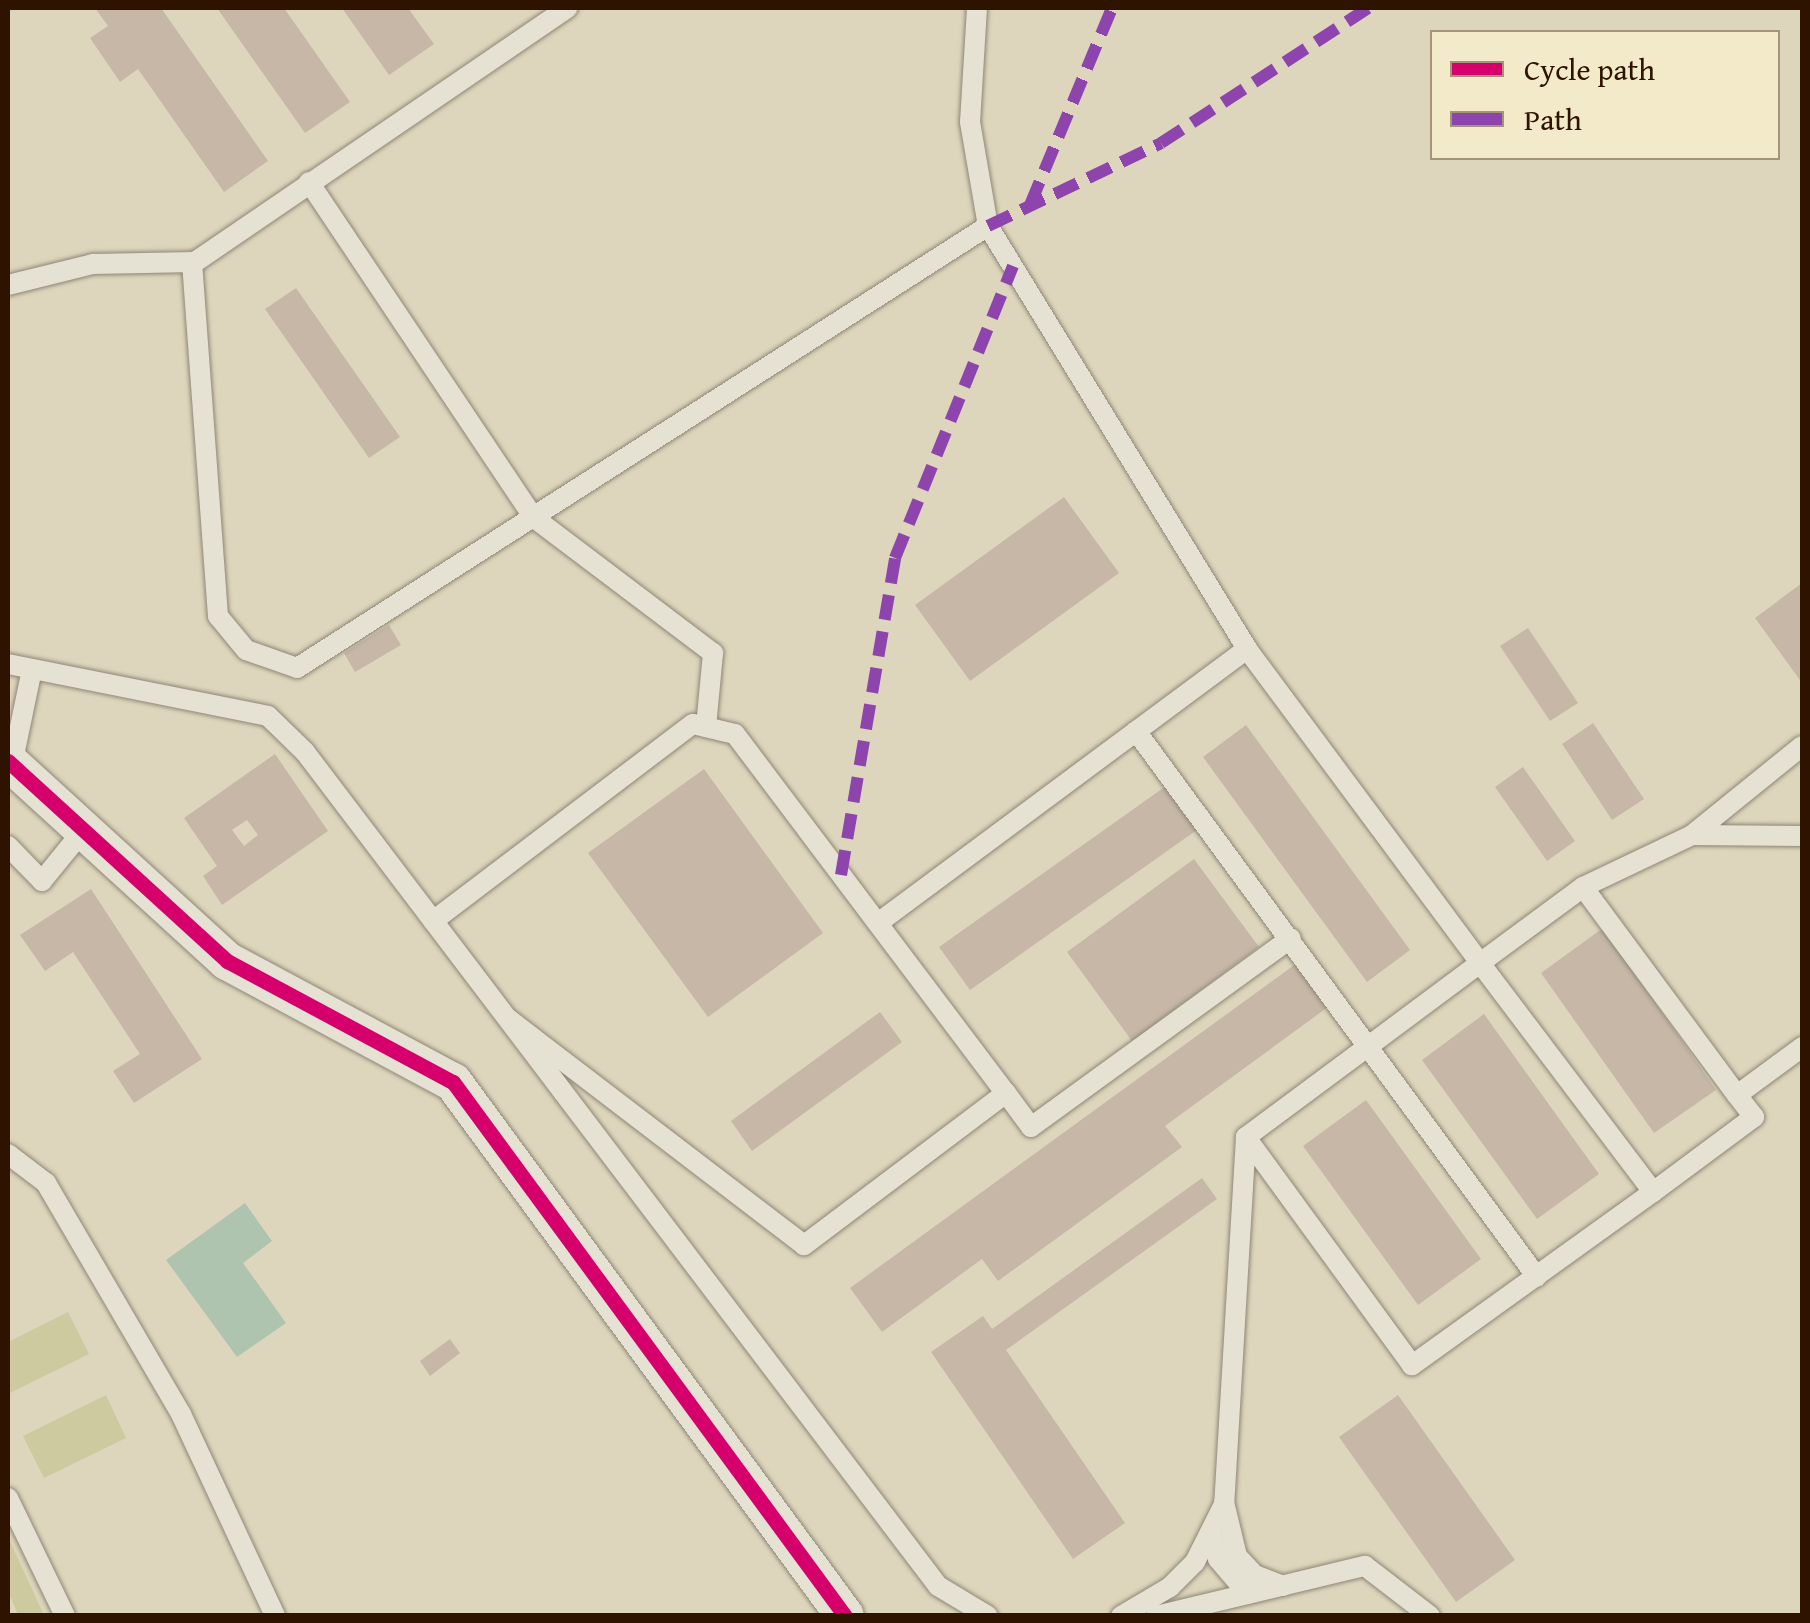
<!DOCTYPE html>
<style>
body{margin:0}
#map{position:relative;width:1810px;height:1623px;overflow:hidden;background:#ded6bc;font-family:"Gentium Book Plus",serif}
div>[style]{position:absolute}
.green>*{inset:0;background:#ccca9e}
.water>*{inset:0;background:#aec4af}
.building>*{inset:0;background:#c7b7a7}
.roads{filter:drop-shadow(0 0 2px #8e8676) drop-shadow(0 0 2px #8e8676)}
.lane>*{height:20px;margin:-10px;padding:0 10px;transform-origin:10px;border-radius:10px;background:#e5e1d3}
.street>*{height:38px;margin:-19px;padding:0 19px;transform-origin:19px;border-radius:19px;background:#e5e1d3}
.quiet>*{height:12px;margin-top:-6px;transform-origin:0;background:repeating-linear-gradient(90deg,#8e44ad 0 25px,transparent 0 37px)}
.cycleway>*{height:15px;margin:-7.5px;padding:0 7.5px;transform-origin:7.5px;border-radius:7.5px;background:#d6006c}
span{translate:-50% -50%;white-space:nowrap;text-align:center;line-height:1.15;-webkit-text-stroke:8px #f3eaca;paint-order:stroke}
.frame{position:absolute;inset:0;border:10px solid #2e1300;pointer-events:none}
.legend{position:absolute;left:1430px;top:30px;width:350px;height:130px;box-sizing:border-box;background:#f3eaca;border:2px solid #a49479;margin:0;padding:12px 18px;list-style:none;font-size:30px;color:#2e1300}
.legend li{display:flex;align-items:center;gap:20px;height:50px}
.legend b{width:50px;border:2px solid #a49479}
</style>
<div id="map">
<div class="green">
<i style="clip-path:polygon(68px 1312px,89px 1354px,8px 1394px,8px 1342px)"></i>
<i style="clip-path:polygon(106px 1395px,126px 1438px,44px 1478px,23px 1436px)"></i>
<i style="clip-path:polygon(8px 1537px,44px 1615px,18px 1615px,8px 1591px)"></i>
</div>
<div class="water">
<i style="clip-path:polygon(245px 1203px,272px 1241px,243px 1263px,286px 1323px,237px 1357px,166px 1260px)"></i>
</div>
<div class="building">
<i style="clip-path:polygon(95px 8px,161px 8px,268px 161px,224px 192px,138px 69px,120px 82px,90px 38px,108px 26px)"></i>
<i style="clip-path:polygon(217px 8px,284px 8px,350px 102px,305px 133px)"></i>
<i style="clip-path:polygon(342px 8px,408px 8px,434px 44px,389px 75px)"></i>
<i style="clip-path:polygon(296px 288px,400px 437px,369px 458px,265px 309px)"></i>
<i style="clip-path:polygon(1064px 497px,1119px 573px,970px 681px,915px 605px)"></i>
<i style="clip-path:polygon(1802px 583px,1802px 683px,1755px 618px)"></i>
<i style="clip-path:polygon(389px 625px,401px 645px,355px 672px,344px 653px)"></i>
<i style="clip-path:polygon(1528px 628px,1578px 703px,1550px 721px,1500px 646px)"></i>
<i style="clip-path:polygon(1593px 723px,1644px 799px,1612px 820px,1562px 744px)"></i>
<i style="clip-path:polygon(1246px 725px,1410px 950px,1367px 982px,1203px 757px)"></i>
<i style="clip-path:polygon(evenodd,275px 754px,328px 831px,222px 905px,203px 876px,217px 866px,184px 818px,275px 754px,247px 820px,258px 835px,244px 846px,232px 830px,247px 820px)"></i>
<i style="clip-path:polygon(1523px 767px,1575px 841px,1547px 861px,1495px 787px)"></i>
<i style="clip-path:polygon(704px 769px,823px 933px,708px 1017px,588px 853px)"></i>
<i style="clip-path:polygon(1166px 786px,1197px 830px,970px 990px,939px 947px)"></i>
<i style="clip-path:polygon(1194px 859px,1259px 947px,1132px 1041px,1067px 952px)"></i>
<i style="clip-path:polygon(91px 889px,202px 1059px,134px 1103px,113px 1071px,140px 1054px,73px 952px,45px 971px,20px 935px)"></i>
<i style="clip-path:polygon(1603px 928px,1716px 1090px,1654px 1133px,1541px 973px)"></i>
<i style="clip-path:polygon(1297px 963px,1328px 1007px,1165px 1126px,1182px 1147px,998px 1281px,982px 1259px,882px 1332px,850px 1288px)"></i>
<i style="clip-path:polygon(880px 1012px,902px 1042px,752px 1151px,731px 1121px)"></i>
<i style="clip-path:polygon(1484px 1014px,1599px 1174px,1537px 1219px,1422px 1060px)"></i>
<i style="clip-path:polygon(1366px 1100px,1481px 1259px,1418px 1305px,1303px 1146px)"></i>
<i style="clip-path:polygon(1202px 1178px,1217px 1199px,1006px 1350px,1125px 1523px,1073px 1559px,931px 1352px,983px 1316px,992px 1329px)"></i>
<i style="clip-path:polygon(450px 1339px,460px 1353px,430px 1376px,420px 1361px)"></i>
<i style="clip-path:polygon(1398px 1395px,1515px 1560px,1456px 1602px,1339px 1437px)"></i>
</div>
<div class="roads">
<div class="lane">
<i style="left:977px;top:8px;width:114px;rotate:93.5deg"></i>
<i style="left:970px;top:122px;width:106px;rotate:80.2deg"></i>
<i style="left:988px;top:226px;width:496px;rotate:58.5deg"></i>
<i style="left:309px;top:182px;width:403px;rotate:56.2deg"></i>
<i style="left:533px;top:517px;width:226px;rotate:37.1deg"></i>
<i style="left:713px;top:653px;width:74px;rotate:95.4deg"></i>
<i style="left:192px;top:262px;width:355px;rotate:85.8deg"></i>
<i style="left:218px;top:616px;width:44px;rotate:50.5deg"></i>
<i style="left:246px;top:650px;width:54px;rotate:19.4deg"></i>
<i style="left:297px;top:668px;width:820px;rotate:-32.61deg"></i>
<i style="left:8px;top:285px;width:88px;rotate:-13.9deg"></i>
<i style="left:93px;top:264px;width:102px;rotate:-1.1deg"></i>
<i style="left:195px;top:262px;width:451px;rotate:-34.3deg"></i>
<i style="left:8px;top:664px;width:265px;rotate:11.3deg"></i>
<i style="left:268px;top:716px;width:52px;rotate:44.2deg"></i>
<i style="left:305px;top:752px;width:1047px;rotate:52.8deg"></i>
<i style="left:938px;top:1586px;width:58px;rotate:31deg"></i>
<i style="left:1136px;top:731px;width:677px;rotate:53.71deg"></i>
<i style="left:12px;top:765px;width:98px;rotate:-78.2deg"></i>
<i style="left:1692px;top:835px;width:141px;rotate:-39deg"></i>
<i style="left:8px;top:846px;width:49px;rotate:45.8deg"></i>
<i style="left:42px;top:881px;width:63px;rotate:-50.8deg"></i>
<i style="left:1583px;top:887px;width:121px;rotate:-25.5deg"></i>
<i style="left:1692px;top:835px;width:110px;rotate:0.5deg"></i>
<i style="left:433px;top:921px;width:326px;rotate:-37.2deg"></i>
<i style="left:693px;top:724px;width:43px;rotate:13.4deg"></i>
<i style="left:735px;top:734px;width:450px;rotate:53deg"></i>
<i style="left:1006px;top:1093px;width:253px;rotate:143deg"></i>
<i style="left:804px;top:1245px;width:372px;rotate:-142.6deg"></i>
<i style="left:878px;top:923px;width:460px;rotate:-36.6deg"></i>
<i style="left:1247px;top:649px;width:391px;rotate:53.4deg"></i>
<i style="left:1480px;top:963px;width:287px;rotate:52.9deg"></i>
<i style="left:1653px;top:1192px;width:297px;rotate:144.3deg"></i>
<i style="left:1412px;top:1365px;width:282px;rotate:-126.1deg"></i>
<i style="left:1246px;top:1137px;width:154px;rotate:-36.6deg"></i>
<i style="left:1370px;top:1045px;width:137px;rotate:-36.7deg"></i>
<i style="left:1480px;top:963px;width:128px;rotate:-36.4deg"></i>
<i style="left:1583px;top:887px;width:259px;rotate:53.5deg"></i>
<i style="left:1737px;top:1095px;width:81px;rotate:-36.4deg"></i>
<i style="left:1006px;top:1093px;width:42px;rotate:53.7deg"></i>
<i style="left:1031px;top:1127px;width:321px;rotate:-36deg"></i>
<i style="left:1246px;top:1137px;width:366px;rotate:93.4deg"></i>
<i style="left:1224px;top:1502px;width:56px;rotate:76.5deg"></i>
<i style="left:1237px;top:1556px;width:26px;rotate:47deg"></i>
<i style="left:1255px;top:1575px;width:30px;rotate:21deg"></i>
<i style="left:8px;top:1154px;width:48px;rotate:37.3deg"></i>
<i style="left:46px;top:1183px;width:268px;rotate:59.7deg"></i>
<i style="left:181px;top:1414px;width:223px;rotate:65deg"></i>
<i style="left:1653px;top:1192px;width:126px;rotate:-36.6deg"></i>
<i style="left:1754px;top:1117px;width:28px;rotate:-128deg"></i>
<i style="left:8px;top:1498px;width:131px;rotate:64.2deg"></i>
<i style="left:1212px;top:1536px;width:24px;rotate:75deg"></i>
<i style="left:1218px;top:1559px;width:46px;rotate:49.4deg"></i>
<i style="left:1121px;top:1616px;width:57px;rotate:-30.6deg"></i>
<i style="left:1170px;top:1587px;width:35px;rotate:-45deg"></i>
<i style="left:1195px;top:1562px;width:65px;rotate:-63.4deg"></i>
<i style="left:1156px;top:1616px;width:215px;rotate:-13.5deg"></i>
<i style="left:1365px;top:1566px;width:82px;rotate:37.6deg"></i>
</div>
<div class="street">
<i style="left:8px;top:761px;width:297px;rotate:42.4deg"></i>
<i style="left:227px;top:961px;width:256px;rotate:28.2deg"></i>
<i style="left:453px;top:1082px;width:662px;rotate:53.72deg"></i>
</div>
</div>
<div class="quiet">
<i style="left:1030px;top:205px;width:213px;rotate:-67.4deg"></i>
<i style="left:988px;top:226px;width:192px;rotate:-25.6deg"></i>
<i style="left:1161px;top:143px;width:247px;rotate:-33.1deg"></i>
<i style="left:841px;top:875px;width:322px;rotate:-80.3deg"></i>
<i style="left:895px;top:558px;width:315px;rotate:-68deg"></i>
</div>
<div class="cycleway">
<i style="left:8px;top:761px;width:297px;rotate:42.4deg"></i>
<i style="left:227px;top:961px;width:256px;rotate:28.2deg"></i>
<i style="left:453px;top:1082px;width:662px;rotate:53.72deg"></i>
</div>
<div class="frame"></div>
<ul class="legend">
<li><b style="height:12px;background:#d6006c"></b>Cycle path</li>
<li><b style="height:12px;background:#8e44ad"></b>Path</li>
</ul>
</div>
